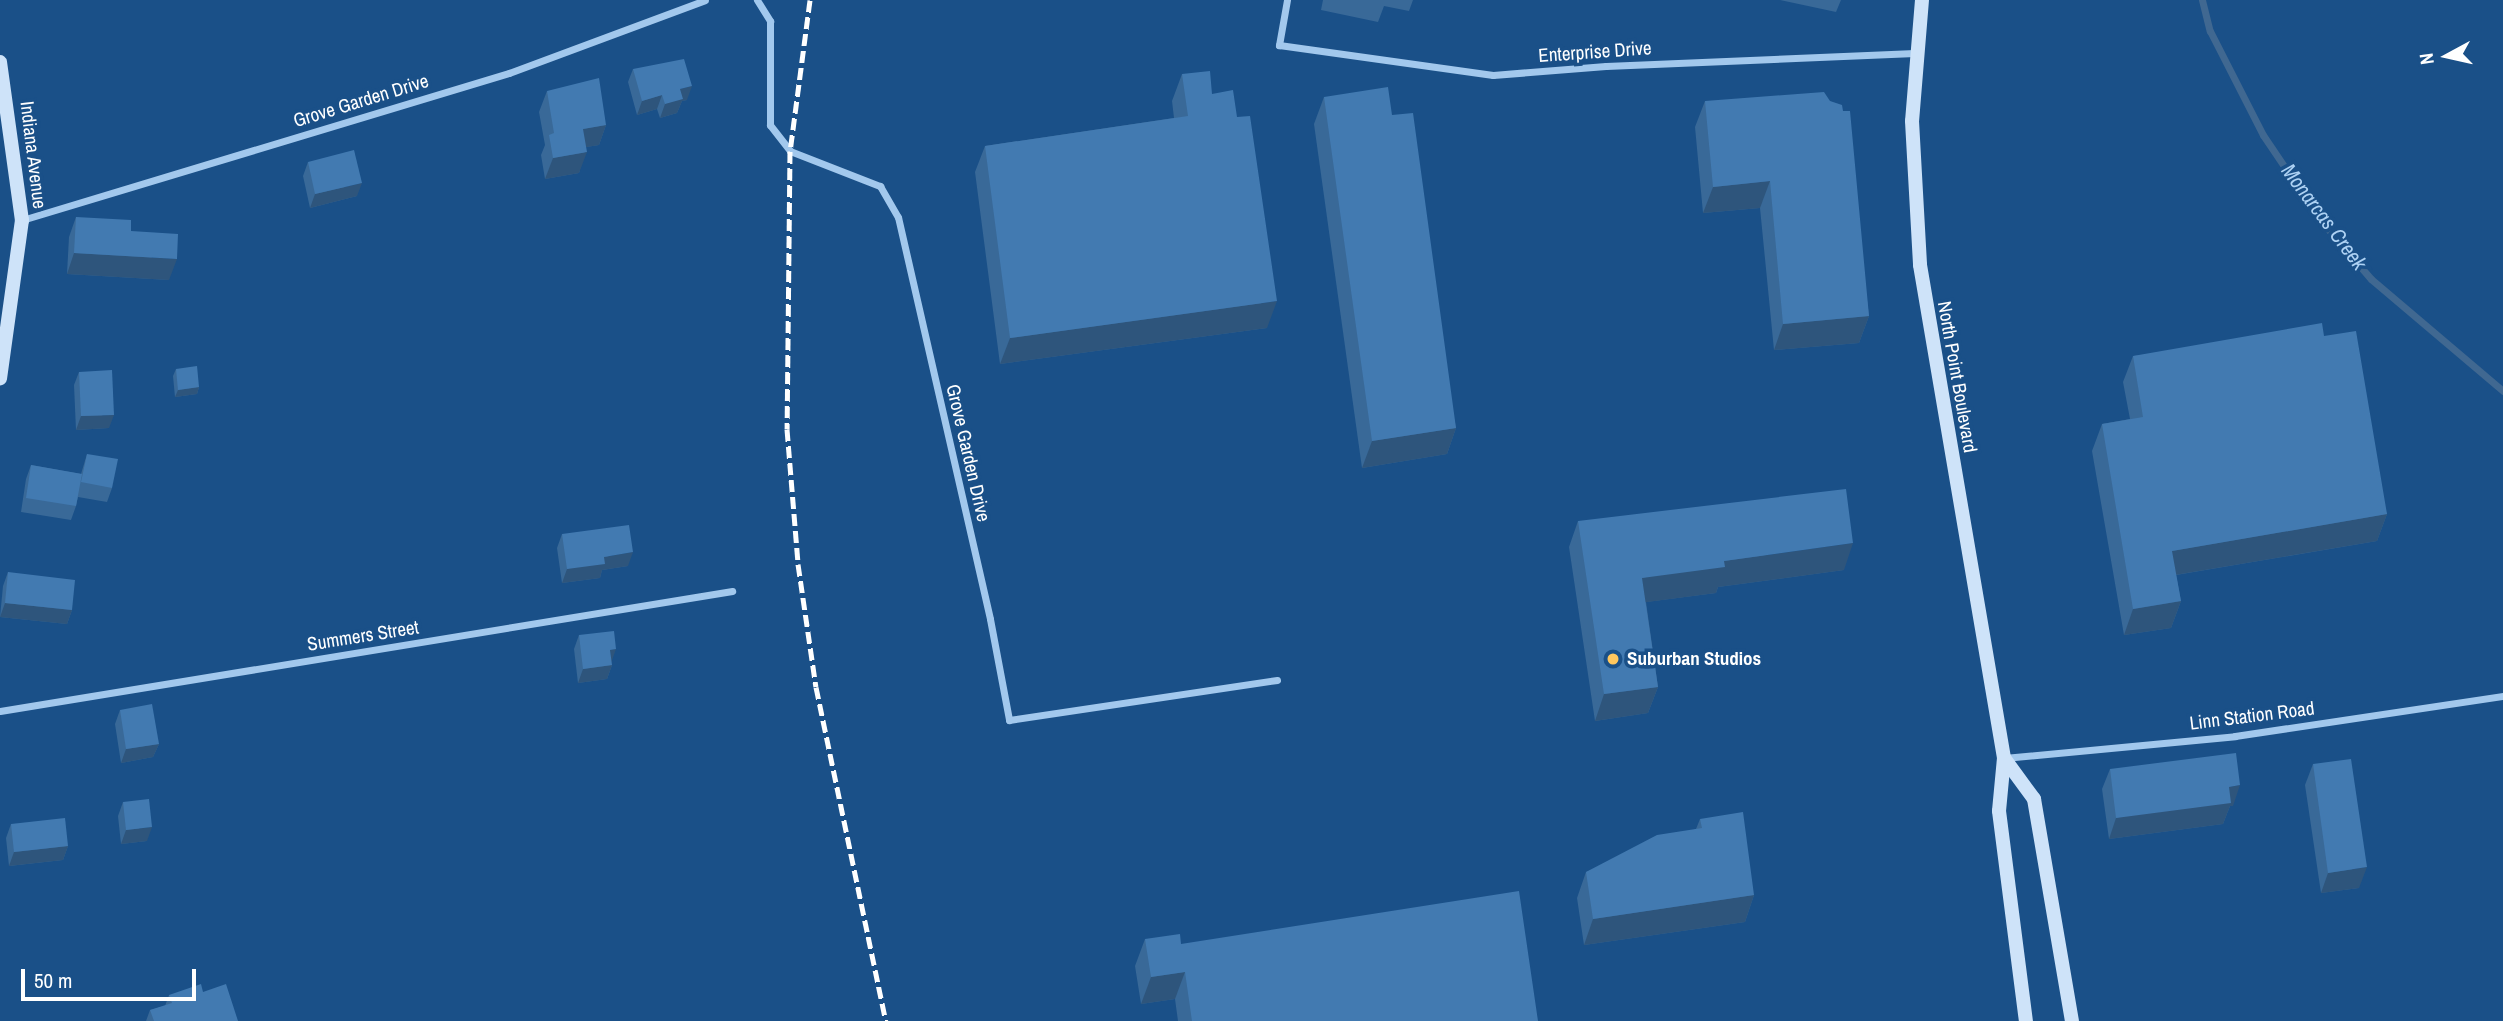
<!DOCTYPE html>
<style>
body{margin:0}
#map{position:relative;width:2503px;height:1021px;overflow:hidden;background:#1a5088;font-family:"Archivo Narrow",sans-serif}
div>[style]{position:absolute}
.stream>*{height:7px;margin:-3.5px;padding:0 3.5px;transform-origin:3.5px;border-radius:3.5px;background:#406891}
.minor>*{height:7px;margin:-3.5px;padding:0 3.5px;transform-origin:3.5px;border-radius:3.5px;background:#a2c8ed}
.secondary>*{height:14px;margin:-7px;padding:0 7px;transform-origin:7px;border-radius:7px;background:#cee3f9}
.rail>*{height:5px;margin-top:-2.5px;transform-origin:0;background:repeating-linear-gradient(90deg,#fff 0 12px,transparent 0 17px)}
.wall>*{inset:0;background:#396998}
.shaded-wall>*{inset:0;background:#2e557c}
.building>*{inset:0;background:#427ab1}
.dots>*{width:19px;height:19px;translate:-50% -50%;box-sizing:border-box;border:4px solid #1a5088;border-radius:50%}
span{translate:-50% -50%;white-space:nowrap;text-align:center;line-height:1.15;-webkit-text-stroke:7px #1a5088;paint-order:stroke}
.street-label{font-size:19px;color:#fff}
.poi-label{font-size:19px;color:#fff;font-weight:700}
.left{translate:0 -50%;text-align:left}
.water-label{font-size:21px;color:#aed2f4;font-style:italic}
.north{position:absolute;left:2412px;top:21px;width:70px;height:70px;-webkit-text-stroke:5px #1a5088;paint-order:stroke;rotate:262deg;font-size:19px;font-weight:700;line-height:28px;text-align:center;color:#fff}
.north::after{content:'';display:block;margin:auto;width:24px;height:32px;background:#fff;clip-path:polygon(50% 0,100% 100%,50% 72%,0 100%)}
.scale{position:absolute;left:21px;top:969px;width:175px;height:32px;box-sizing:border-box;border:4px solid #fff;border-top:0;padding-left:9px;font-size:21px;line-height:24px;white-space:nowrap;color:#fff;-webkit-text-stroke:5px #1a5088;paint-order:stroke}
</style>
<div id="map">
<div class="stream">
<i style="left:2202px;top:0;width:32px;rotate:76deg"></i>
<i style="left:2210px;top:31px;width:117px;rotate:63deg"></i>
<i style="left:2263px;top:135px;width:105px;rotate:55.9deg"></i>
<i style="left:2322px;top:222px;width:75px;rotate:49.3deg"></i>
<i style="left:2371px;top:279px;width:173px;rotate:40.3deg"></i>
</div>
<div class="minor">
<i style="left:757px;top:0;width:25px;rotate:58deg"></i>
<i style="left:770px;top:21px;width:104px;rotate:90deg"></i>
<i style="left:770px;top:125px;width:33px;rotate:52deg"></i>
<i style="left:790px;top:151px;width:97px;rotate:21.3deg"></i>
<i style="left:880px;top:186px;width:36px;rotate:60deg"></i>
<i style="left:898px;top:217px;width:412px;rotate:77.1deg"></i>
<i style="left:990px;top:619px;width:103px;rotate:79.3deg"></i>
<i style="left:1009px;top:720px;width:271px;rotate:-8.5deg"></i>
<i style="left:1287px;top:0;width:46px;rotate:100.1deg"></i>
<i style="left:1279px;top:45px;width:216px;rotate:8deg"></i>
<i style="left:1493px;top:75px;width:113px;rotate:-4.6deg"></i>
<i style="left:1606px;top:66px;width:309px;rotate:-2.4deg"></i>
<i style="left:22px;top:220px;width:509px;rotate:-16.8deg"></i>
<i style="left:509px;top:73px;width:209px;rotate:-20.4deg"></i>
<i style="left:0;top:711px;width:742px;rotate:-9.31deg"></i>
<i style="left:2004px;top:758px;width:232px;rotate:-5.4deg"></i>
<i style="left:2235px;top:736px;width:271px;rotate:-8.5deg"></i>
</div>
<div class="secondary">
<i style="left:1922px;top:0;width:121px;rotate:94.7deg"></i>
<i style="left:1912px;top:121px;width:144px;rotate:86.8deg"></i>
<i style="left:1920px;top:265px;width:500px;rotate:80.33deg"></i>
<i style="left:2004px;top:758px;width:53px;rotate:95.4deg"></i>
<i style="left:1999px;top:811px;width:212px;rotate:82.7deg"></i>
<i style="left:0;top:62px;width:160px;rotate:82.1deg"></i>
<i style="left:22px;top:220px;width:160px;rotate:97.9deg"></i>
<i style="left:2004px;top:758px;width:51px;rotate:53.8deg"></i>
<i style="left:2034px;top:799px;width:225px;rotate:80.3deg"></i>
</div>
<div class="rail">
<i style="left:810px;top:0;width:152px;rotate:97.5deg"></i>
<i style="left:790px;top:151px;width:278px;rotate:90.6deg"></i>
<i style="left:787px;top:429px;width:135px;rotate:85.3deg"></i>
<i style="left:798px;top:564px;width:124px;rotate:81.7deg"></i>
<i style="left:816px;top:687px;width:341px;rotate:78.2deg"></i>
</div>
<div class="wall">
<i style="clip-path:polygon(1323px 0,1413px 0,1409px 11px,1384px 6px,1378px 22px,1321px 10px)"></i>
<i style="clip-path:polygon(1780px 0,1841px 0,1836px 12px)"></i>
<i style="clip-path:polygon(633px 69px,687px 100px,682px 101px,677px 113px,660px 118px,657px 109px,637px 115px,628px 82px)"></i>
<i style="clip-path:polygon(1182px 74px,1212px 94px,1267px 328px,1000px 364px,975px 172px,985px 146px,1174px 118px,1172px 101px)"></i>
<i style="clip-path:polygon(547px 91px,606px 125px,599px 145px,586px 147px,579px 173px,545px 179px,541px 155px,545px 145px,539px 112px)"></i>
<i style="clip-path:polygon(1324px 97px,1392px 115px,1456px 428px,1447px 454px,1362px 468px,1314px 124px)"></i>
<i style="clip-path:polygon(1705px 101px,1830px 101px,1843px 111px,1869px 316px,1859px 343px,1774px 350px,1760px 208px,1703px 213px,1695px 127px)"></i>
<i style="clip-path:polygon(308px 162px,357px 196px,310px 208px,303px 176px)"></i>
<i style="clip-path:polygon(76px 217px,131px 231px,169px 280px,67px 274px,69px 237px)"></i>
<i style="clip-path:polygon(2324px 336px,2387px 514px,2377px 541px,2176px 575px,2181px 601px,2171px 628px,2124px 635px,2092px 451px,2102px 424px,2130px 419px,2123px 382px,2133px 356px)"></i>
<i style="clip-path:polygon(176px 369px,199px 387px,197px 394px,175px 397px,173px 376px)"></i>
<i style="clip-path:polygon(79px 372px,109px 428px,76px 430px,74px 385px)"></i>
<i style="clip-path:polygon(87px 454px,112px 488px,107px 502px,78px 497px,76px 506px,71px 520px,21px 512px,26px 479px,31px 465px,81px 474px)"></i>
<i style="clip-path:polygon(1578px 521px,1844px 570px,1718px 587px,1716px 593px,1646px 602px,1658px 687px,1648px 713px,1595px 721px,1569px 547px)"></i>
<i style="clip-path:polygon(562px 534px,628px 566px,602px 570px,600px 578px,562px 583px,557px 548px)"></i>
<i style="clip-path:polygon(8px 572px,72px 610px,67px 624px,0 617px,3px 586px)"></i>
<i style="clip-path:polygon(579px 635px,612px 665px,607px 679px,578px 683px,574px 649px)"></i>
<i style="clip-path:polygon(120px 710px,159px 744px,153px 757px,121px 763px,115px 724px)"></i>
<i style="clip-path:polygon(2313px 764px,2359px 888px,2321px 893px,2305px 785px)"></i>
<i style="clip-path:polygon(2110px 769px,2233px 806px,2230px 806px,2223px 824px,2109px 839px,2102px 789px)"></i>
<i style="clip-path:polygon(123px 802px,147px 841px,121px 844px,118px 816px)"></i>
<i style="clip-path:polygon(1700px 819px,1754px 895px,1745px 922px,1584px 945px,1577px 898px,1586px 872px,1696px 829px)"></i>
<i style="clip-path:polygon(11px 824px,68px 846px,63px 860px,9px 866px,6px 838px)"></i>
<i style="clip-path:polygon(1145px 939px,1181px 944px,1538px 1021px,1178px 1021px,1175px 999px,1141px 1004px,1135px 966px)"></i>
<i style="clip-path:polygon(203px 992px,238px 1021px,146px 1021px,150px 1010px,165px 1006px,169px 995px)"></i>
</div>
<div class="shaded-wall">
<i style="clip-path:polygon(692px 86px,687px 100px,682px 101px,677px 113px,660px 118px,665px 104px,680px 89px)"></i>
<i style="clip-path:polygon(662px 95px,657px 109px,637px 115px,642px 101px)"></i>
<i style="clip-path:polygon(606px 125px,599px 145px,575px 149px,583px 129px)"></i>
<i style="clip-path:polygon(587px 152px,579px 173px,545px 179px,553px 158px)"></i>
<i style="clip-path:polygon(1770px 181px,1760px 208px,1703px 213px,1713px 187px)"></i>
<i style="clip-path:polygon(362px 183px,357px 196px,310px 208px,315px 194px)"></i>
<i style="clip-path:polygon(74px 253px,177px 259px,169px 280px,67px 274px)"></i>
<i style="clip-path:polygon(1277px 301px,1267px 328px,1000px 364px,1010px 338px)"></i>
<i style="clip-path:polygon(1869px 316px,1859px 343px,1774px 350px,1783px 324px)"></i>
<i style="clip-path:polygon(199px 387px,197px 394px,175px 397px,178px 390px)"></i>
<i style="clip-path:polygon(114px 415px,109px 428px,76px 430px,81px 416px)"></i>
<i style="clip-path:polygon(1456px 428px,1447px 454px,1362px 468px,1372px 441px)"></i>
<i style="clip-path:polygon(2387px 514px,2377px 541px,2163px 577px,2172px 551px)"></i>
<i style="clip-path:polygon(1853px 543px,1844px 570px,1718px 587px,1716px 593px,1632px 604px,1642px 578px,1724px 561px)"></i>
<i style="clip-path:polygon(633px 552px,628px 566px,602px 570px,600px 578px,562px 583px,567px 569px,604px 557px)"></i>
<i style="clip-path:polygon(2181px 601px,2171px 628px,2124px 635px,2133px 609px)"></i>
<i style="clip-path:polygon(5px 603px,72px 610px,67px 624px,0 617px)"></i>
<i style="clip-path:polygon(616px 649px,611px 663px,610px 650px)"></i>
<i style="clip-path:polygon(612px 665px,607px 679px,578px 683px,583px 669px)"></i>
<i style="clip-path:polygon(1658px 687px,1648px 713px,1595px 721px,1604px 694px)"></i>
<i style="clip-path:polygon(159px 744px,153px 757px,121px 763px,126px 749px)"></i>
<i style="clip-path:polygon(2240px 785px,2233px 806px,2230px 806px,2223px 824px,2109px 839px,2116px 818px,2229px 787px)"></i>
<i style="clip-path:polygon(152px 827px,147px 841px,121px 844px,126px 830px)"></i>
<i style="clip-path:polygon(68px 846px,63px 860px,9px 866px,14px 852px)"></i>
<i style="clip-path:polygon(2367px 867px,2359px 888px,2321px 893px,2328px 873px)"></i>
<i style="clip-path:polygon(1754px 895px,1745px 922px,1584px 945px,1593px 919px)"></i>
<i style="clip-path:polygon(1185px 972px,1175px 999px,1141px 1004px,1151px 977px)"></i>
</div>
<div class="building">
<i style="clip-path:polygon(684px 59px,692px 86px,680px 89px,683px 99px,665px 104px,662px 95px,642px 101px,633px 69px)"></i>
<i style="clip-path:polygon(1210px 71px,1212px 94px,1233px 90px,1237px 117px,1250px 116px,1277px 301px,1010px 338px,985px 146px,1188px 116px,1182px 74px)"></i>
<i style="clip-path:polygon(599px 78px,606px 125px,583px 129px,587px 152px,553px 158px,549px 135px,554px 133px,547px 91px)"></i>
<i style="clip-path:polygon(1388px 87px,1392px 115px,1413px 113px,1456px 428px,1372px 441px,1324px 97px)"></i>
<i style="clip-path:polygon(1824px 92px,1830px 101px,1842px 105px,1843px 111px,1850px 111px,1869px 316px,1783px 324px,1770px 181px,1713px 187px,1705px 101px)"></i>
<i style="clip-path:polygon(354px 150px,362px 183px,315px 194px,308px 162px)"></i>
<i style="clip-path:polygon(76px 217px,131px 220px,131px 231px,178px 234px,177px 259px,74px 253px)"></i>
<i style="clip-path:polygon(2322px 323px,2324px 336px,2356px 331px,2387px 514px,2172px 551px,2181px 601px,2133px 609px,2102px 424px,2143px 417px,2133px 356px)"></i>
<i style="clip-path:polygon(197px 366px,199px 387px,178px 390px,176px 369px)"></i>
<i style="clip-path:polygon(112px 370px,114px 415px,81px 416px,79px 372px)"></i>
<i style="clip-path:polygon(87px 454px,118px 459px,112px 488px,81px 482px)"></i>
<i style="clip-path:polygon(31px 465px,82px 474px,76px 506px,26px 498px)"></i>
<i style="clip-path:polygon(1846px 489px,1853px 543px,1724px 561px,1725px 567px,1642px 578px,1658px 687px,1604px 694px,1578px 521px)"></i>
<i style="clip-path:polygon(629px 525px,633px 552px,604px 557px,605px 564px,567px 569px,562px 534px)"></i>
<i style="clip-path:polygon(8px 572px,75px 580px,72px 610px,5px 603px)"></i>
<i style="clip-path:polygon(614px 631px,616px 649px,610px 650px,612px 665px,583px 669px,579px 635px)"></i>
<i style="clip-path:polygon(152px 704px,159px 744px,126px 749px,120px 710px)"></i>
<i style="clip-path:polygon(2236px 753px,2240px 785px,2229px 787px,2231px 803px,2116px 818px,2110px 769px)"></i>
<i style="clip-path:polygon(2351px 759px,2367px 867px,2328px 873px,2313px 764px)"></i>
<i style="clip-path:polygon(149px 799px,152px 827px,126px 830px,123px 802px)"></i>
<i style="clip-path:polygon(1743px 812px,1754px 895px,1593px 919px,1586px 872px,1657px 835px,1702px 828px,1700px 819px)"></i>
<i style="clip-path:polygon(65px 818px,68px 846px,14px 852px,11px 824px)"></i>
<i style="clip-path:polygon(1519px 891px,1538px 1021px,1192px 1021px,1185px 972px,1151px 977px,1145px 939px,1180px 934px,1181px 944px)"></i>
<i style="clip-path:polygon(201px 984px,203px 992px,226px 984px,238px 1021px,154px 1021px,150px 1010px,172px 1003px,169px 995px)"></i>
</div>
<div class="dots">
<i style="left:1613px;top:659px;background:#ffc75e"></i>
</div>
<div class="street-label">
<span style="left:1595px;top:52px;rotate:-4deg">Enterprise Drive</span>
<span style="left:361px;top:101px;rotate:-17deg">Grove Garden Drive</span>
<span style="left:33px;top:155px;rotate:83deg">Indiana Avenue</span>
<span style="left:1957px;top:377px;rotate:80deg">North Point Boulevard</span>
<span style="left:968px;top:453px;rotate:77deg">Grove Garden Drive</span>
<span style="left:363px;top:636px;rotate:-9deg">Summers Street</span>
<span style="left:2252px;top:716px;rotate:-7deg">Linn Station Road</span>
</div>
<div class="poi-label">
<span class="left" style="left:1627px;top:659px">Suburban Studios</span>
</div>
<div class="water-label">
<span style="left:2324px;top:217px;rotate:53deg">Monarcas Creek</span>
</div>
<div class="north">N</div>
<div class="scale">50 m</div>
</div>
